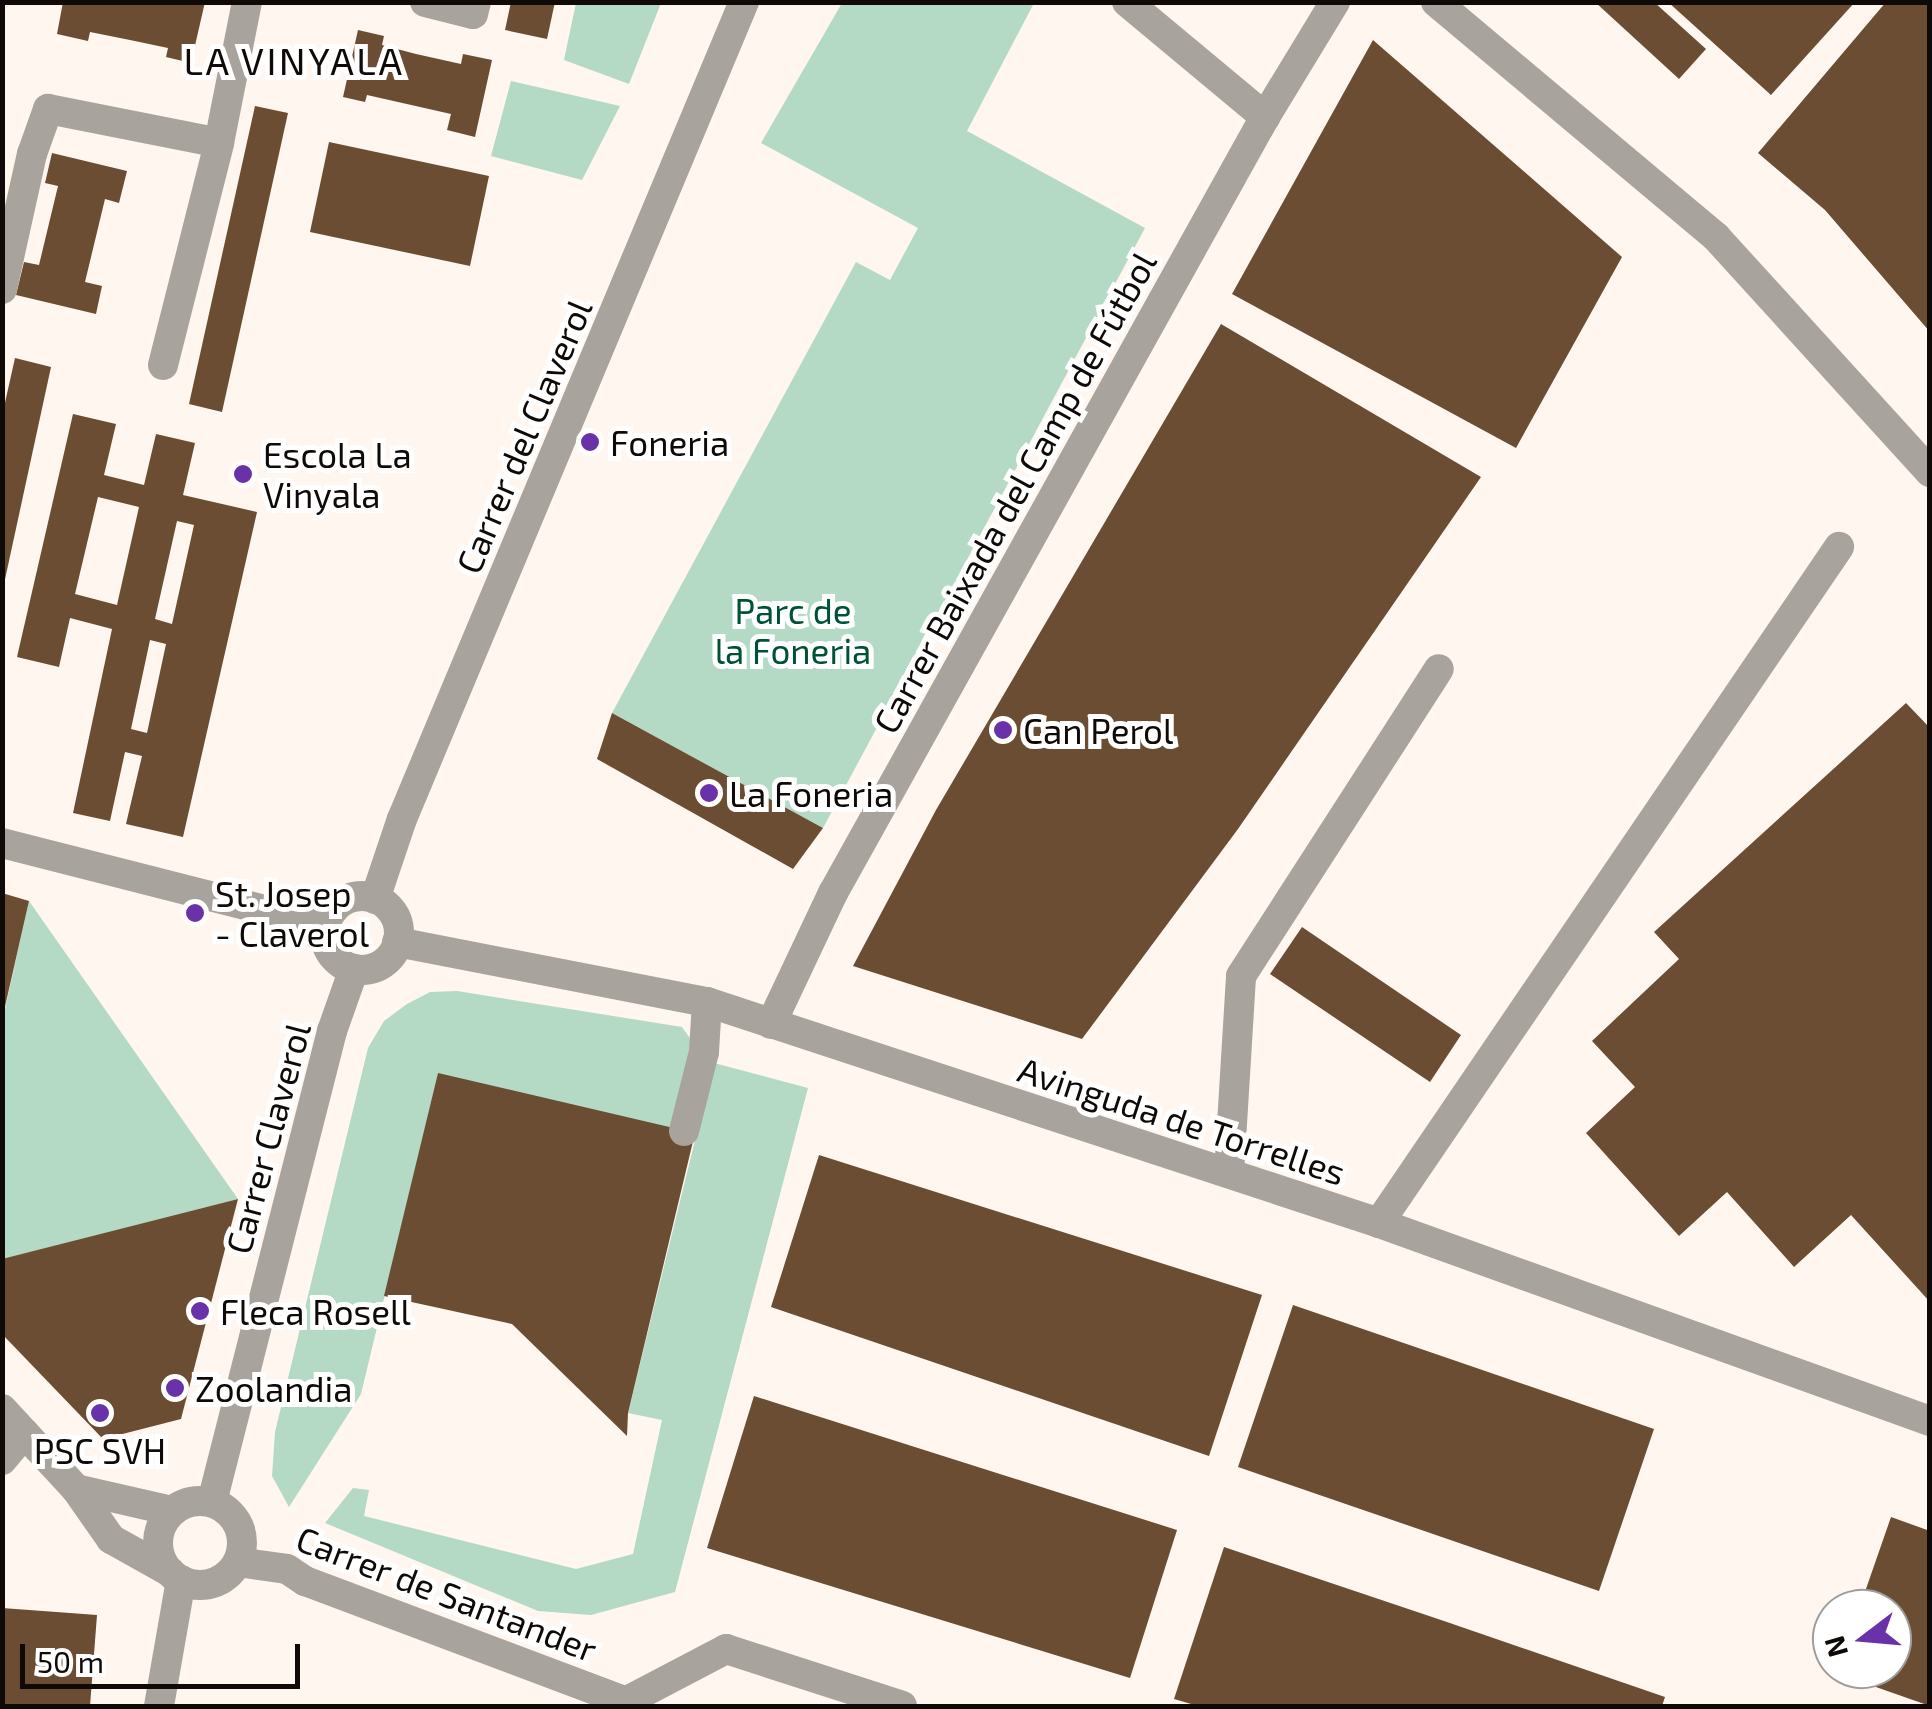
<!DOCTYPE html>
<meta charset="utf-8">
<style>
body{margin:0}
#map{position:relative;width:1932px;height:1709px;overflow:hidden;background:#fff6ef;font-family:"Exo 2",sans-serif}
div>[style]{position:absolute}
.green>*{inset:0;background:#b4d9c5}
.building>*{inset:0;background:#6a4d33}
.minor>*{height:30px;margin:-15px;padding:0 15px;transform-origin:15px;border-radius:15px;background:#a8a39d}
.minor>.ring{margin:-15px;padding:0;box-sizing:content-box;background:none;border:30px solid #a8a39d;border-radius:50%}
.dots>*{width:28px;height:28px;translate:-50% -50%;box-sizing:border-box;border:5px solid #fff;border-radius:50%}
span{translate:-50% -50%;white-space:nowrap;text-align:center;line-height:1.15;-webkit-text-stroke:10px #fff;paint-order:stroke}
.street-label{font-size:35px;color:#0f0a07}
.poi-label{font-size:35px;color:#0f0a07}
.left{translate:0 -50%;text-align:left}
.park-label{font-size:35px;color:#005235}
.neighbourhood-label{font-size:38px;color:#0f0a07;letter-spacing:2.5px}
.frame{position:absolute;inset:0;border:5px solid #0f0a07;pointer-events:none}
.north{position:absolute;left:1812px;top:1589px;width:100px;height:100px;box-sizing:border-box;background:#fff;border:2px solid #9f9d9c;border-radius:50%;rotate:254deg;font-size:28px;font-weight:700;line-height:40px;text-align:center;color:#0f0a07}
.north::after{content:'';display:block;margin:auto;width:35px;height:45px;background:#6932a8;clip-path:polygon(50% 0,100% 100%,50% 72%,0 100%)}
.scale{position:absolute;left:20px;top:1644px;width:280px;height:45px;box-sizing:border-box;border:5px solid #0f0a07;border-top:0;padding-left:12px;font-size:30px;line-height:35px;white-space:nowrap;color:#0f0a07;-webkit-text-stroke:8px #fff;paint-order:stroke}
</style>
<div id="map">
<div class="green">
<i style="clip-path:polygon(576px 3px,661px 3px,629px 84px,564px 60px)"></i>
<i style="clip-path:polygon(842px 3px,1034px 3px,967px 131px,1145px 228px,823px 828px,612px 713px,856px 262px,890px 280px,918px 228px,761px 143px)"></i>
<i style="clip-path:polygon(511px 81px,620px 106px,582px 180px,491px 156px)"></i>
<i style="clip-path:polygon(29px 901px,238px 1199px,3px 1259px,3px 1018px)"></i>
<i style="clip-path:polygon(457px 991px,682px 1027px,692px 1041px,672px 1129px,438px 1074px,361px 1394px,289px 1507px,272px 1476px,275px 1432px,368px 1048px,384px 1021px,407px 1004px,430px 992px)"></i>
<i style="clip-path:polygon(714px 1063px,808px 1088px,675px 1592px,591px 1615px,538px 1611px,325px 1523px,353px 1488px,369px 1490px,364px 1516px,576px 1569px,633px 1554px,662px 1420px,628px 1413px)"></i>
</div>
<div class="building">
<i style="clip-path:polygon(63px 2px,205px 2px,191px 63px,166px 57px,168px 48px,130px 40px,90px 32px,88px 41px,57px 34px)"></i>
<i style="clip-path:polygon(511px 2px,555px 2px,547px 39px,505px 30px)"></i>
<i style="clip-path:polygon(1595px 2px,1654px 2px,1706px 49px,1679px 79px)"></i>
<i style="clip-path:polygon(1668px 2px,1855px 2px,1771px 95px)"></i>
<i style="clip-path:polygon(1886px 2px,1930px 2px,1930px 332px,1825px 210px,1758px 153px)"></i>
<i style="clip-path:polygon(358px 30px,384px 36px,382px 45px,416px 54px,461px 64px,463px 54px,492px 60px,475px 137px,447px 130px,451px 114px,367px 95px,365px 102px,343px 97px)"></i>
<i style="clip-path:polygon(1373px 40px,1622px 257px,1516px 448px,1232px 294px)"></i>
<i style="clip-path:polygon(255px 106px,288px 113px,222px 412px,189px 404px)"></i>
<i style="clip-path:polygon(329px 142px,489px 176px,470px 266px,310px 232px)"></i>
<i style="clip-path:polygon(52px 153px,127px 171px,119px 203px,105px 199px,85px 282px,102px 286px,96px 314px,16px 295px,24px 262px,39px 265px,58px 186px,45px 183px)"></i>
<i style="clip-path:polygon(1221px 324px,1481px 477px,1238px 829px,1082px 1039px,853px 966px,936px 810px)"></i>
<i style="clip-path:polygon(15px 358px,51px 367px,4px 584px,2px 416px)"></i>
<i style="clip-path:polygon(evenodd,73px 414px,116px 424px,104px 475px,144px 485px,156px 434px,195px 443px,183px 495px,257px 512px,183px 837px,126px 824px,142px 756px,125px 752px,110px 821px,73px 813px,112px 629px,70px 618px,59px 667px,17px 657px,73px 414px,98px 497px,139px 507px,117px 605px,75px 594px,98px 497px,73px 414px,177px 521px,194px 525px,172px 624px,155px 619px,177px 521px,73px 414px,150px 640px,166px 644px,147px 733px,131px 729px,150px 640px)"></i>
<i style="clip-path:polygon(1906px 703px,1930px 728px,1930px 1302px,1851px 1215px,1794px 1267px,1727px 1192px,1679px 1236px,1586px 1133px,1635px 1087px,1592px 1041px,1679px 959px,1654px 932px)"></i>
<i style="clip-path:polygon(612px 713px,823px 828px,793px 869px,597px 759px)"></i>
<i style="clip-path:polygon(2px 893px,29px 901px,4px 1011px,2px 1011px)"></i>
<i style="clip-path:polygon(1302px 927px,1461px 1035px,1430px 1082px,1270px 974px)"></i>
<i style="clip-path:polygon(438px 1073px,695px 1133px,628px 1413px,627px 1436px,512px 1324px,384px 1296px)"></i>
<i style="clip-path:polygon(819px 1155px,1262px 1295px,1209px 1456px,771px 1307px)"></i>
<i style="clip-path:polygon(238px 1199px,181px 1419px,103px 1439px,2px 1334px,2px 1259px)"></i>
<i style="clip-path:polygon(1293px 1305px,1654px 1429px,1599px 1591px,1238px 1467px)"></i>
<i style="clip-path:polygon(754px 1396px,1177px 1530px,1130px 1678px,707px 1548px)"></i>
<i style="clip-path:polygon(1891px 1517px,1930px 1531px,1930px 1706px,1836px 1673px,1837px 1669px,1892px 1669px,1892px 1609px,1859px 1609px)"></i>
<i style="clip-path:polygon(1224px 1547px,1444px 1621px,1665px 1697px,1662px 1706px,1198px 1706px,1174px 1699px)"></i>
<i style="clip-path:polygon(2px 1608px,97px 1615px,90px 1706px,2px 1706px)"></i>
</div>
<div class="minor">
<i style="left:425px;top:2px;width:49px;rotate:14deg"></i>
<i style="left:473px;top:14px;width:12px;rotate:-76deg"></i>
<i style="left:1127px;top:2px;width:180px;rotate:39.8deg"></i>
<i style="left:1436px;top:2px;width:366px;rotate:40deg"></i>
<i style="left:1716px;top:237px;width:318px;rotate:47.7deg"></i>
<i style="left:2px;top:289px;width:138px;rotate:-77.5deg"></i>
<i style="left:32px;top:154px;width:48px;rotate:-70.4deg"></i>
<i style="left:48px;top:109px;width:174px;rotate:11.2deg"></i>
<i style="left:163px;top:365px;width:229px;rotate:-75.8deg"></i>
<i style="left:219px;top:143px;width:144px;rotate:-78.8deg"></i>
<i style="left:2px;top:843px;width:267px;rotate:14.3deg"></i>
<i style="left:261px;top:909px;width:67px;rotate:9.5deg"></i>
<i class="ring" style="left:325px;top:896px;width:44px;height:44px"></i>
<i style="left:375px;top:899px;width:84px;rotate:-71.4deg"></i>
<i style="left:402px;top:819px;width:886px;rotate:-67.29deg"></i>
<i style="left:397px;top:942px;width:316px;rotate:11deg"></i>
<i style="left:707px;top:1002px;width:707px;rotate:18.2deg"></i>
<i style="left:1379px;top:1223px;width:585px;rotate:19.77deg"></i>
<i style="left:771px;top:1024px;width:145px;rotate:-64.7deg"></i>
<i style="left:833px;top:893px;width:888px;rotate:-60.9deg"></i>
<i style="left:1265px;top:117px;width:135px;rotate:-58.7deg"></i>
<i style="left:684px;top:1131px;width:81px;rotate:-75.8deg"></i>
<i style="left:704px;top:1052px;width:50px;rotate:-86.6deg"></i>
<i style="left:1229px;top:1173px;width:197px;rotate:-86.5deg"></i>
<i style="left:1241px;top:976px;width:365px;rotate:-57.2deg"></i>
<i style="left:1379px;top:1223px;width:818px;rotate:-55.77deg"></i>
<i style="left:2px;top:1409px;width:109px;rotate:47.2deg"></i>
<i style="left:76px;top:1489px;width:61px;rotate:55deg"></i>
<i style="left:111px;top:1539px;width:68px;rotate:29.2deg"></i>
<i style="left:2px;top:1460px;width:35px;rotate:-50deg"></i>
<i style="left:76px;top:1489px;width:98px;rotate:12.9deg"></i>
<i class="ring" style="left:158px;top:1501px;width:54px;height:54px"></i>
<i style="left:212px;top:1502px;width:486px;rotate:-75.7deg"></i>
<i style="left:332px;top:1031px;width:66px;rotate:-70.5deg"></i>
<i style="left:238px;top:1562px;width:49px;rotate:8.1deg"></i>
<i style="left:287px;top:1569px;width:22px;rotate:34deg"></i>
<i style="left:305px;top:1581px;width:356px;rotate:20.6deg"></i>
<i style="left:627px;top:1701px;width:112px;rotate:-27.7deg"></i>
<i style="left:726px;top:1649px;width:185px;rotate:17.9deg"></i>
<i style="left:159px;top:1706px;width:128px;rotate:-80.1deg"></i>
</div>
<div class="dots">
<i style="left:590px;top:442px;background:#6932a8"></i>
<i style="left:243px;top:474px;background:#6932a8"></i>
<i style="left:1003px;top:730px;background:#6932a8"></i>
<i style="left:709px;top:793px;background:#6932a8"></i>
<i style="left:195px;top:913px;background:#6932a8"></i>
<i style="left:200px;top:1311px;background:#6932a8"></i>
<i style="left:175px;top:1388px;background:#6932a8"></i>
<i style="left:100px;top:1413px;background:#6932a8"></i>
</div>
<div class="street-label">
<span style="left:523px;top:436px;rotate:-67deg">Carrer del Claverol</span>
<span style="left:1014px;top:492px;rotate:-61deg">Carrer Baixada del Camp de Fútbol</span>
<span style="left:1182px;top:1120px;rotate:18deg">Avinguda de Torrelles</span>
<span style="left:267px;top:1138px;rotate:-75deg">Carrer Claverol</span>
<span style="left:447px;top:1593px;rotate:21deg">Carrer de Santander</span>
</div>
<div class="poi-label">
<span class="left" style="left:610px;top:442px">Foneria</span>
<span class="left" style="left:263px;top:474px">Escola La<br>Vinyala</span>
<span class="left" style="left:1023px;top:730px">Can Perol</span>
<span class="left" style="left:729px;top:793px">La Foneria</span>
<span class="left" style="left:215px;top:913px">St. Josep<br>- Claverol</span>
<span class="left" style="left:220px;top:1311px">Fleca Rosell</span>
<span class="left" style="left:195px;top:1388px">Zoolandia</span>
<span style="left:100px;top:1450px">PSC SVH</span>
</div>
<div class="park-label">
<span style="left:793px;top:630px">Parc de<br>la Foneria</span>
</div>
<div class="neighbourhood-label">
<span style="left:294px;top:61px">LA VINYALA</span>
</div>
<div class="frame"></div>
<div class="north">N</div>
<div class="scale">50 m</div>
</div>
